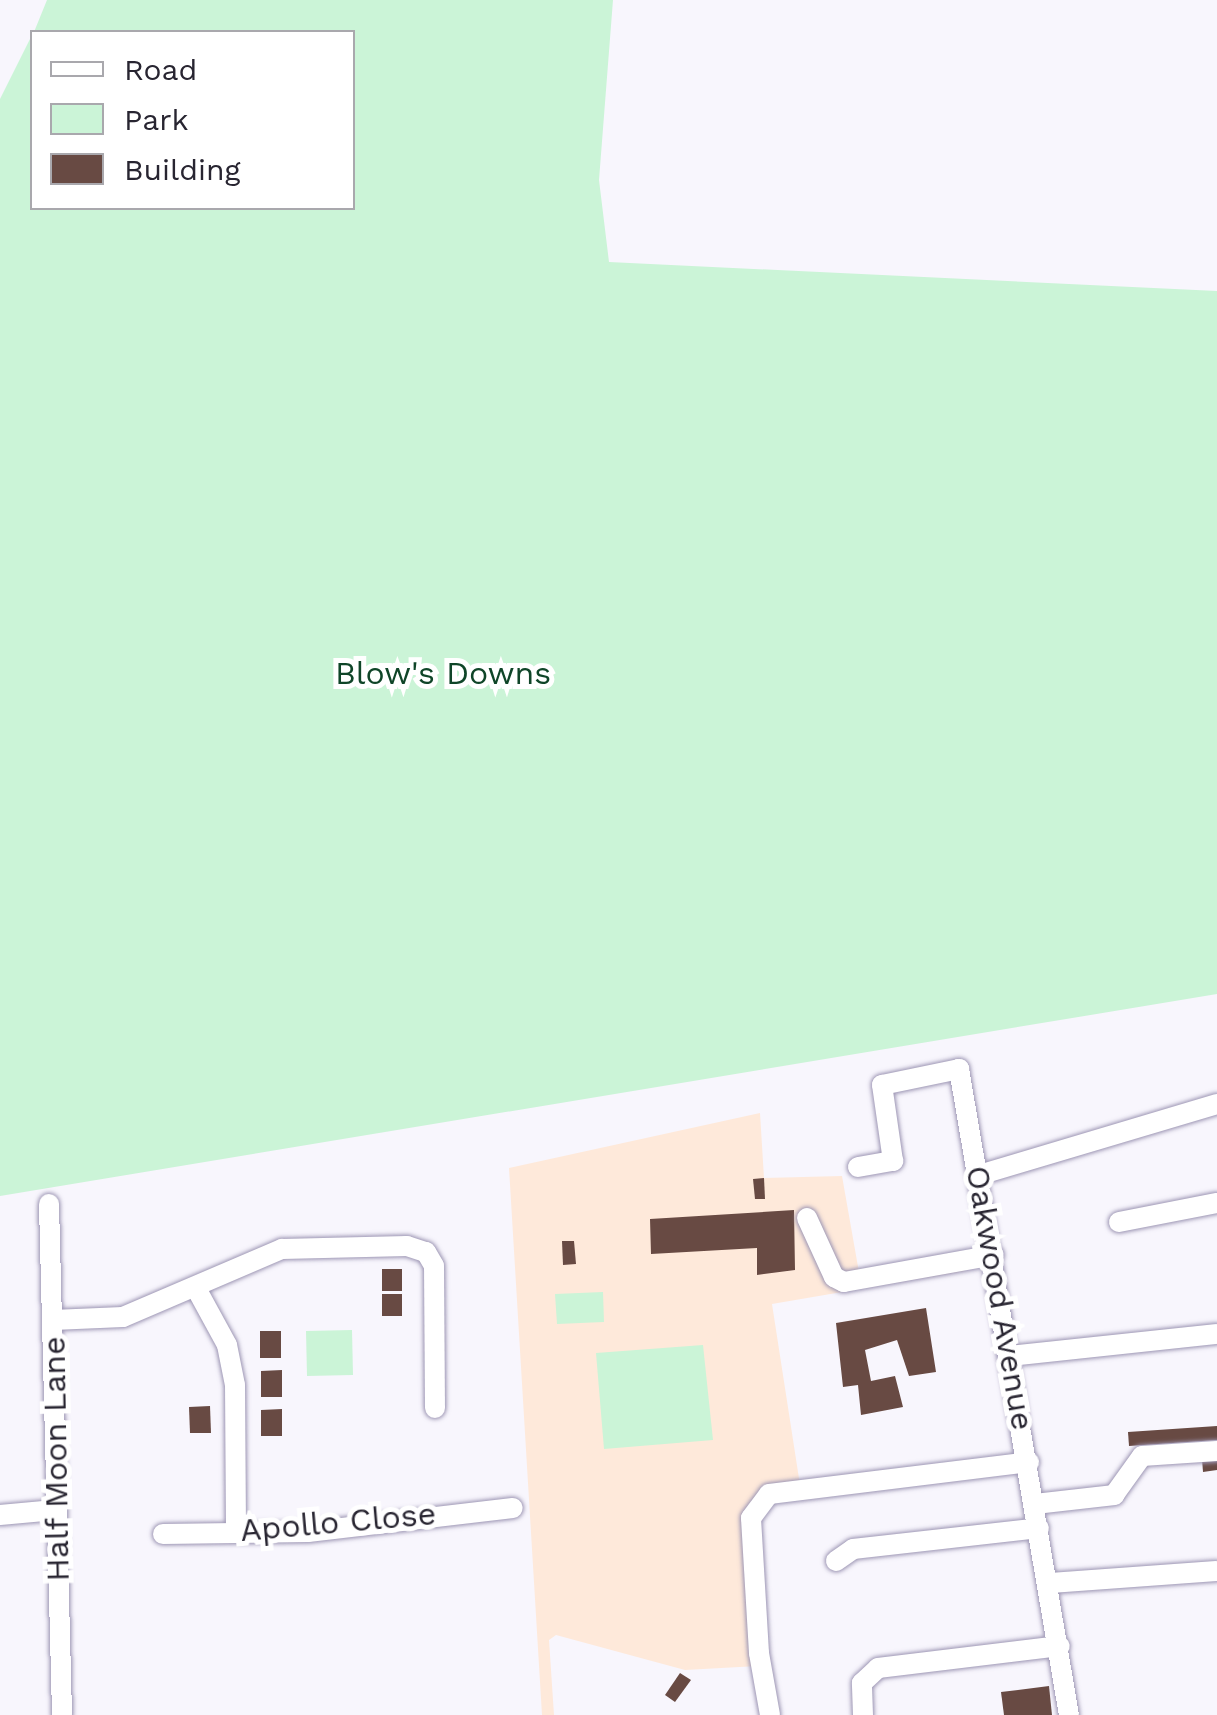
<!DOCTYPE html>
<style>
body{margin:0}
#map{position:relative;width:1217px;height:1715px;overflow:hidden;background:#f8f6fd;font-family:"Work Sans",sans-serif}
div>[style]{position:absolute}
.education>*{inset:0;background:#fee9da}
.green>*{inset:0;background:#cbf4d7}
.building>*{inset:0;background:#684a43}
.roads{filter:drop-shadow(0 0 2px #9d96b4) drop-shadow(0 0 2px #9d96b4)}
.minor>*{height:20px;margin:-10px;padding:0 10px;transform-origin:10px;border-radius:10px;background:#fff}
span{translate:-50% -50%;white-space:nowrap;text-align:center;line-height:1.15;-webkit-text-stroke:10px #fff;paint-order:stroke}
.park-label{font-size:32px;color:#0f4528}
.street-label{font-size:32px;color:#282531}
.legend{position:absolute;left:30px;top:30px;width:325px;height:180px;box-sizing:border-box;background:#fff;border:2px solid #a9a8ad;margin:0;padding:12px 18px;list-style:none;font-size:30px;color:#282531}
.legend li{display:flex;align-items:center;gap:20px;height:50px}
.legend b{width:50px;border:2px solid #a9a8ad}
</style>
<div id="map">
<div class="education">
<i style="clip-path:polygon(760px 1113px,764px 1178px,842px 1176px,860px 1278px,962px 1251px,965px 1271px,772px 1304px,800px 1485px,762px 1489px,745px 1509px,758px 1666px,685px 1670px,556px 1635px,549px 1640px,554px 1715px,542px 1715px,509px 1168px)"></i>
</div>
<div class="green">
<i style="clip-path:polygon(47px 0,613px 0,599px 180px,609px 262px,1217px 291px,1217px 994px,0 1196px,0 99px,32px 35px,32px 208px,352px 208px,352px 32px,34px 32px)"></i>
<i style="clip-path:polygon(603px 1292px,604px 1322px,557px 1324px,555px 1294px)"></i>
<i style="clip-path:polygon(352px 1330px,353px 1375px,307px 1376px,306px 1331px)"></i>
<i style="clip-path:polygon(703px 1345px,713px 1440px,604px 1449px,596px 1353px)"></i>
</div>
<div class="building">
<i style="clip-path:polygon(764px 1178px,765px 1199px,755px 1199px,753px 1179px)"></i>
<i style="clip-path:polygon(794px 1210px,795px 1270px,757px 1275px,757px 1248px,651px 1254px,650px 1219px)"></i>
<i style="clip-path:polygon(562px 1241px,574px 1241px,576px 1264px,563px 1265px)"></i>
<i style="clip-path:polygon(382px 1269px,402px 1269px,402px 1291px,382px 1291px)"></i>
<i style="clip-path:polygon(382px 1294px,402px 1294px,402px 1316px,382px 1316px)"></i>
<i style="clip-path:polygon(926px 1308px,936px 1372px,909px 1376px,897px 1340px,865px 1350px,871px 1381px,895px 1376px,903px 1407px,861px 1415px,858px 1385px,843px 1387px,836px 1323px)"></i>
<i style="clip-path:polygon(260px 1331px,281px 1331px,281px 1358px,260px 1358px)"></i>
<i style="clip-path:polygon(282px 1370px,282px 1397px,261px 1397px,261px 1371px)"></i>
<i style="clip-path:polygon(210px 1406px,211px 1433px,190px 1433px,189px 1407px)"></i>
<i style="clip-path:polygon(282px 1409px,282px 1436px,261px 1436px,261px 1410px)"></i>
<i style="clip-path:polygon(1217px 1426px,1217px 1440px,1129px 1446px,1128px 1432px)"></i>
<i style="clip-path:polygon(1217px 1458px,1217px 1470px,1203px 1472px,1202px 1459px)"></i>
<i style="clip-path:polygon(680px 1673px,691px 1680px,675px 1702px,665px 1695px)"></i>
<i style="clip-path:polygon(1049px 1686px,1052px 1715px,1004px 1715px,1001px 1692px)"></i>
</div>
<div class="roads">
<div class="minor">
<i style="left:858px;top:1167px;width:36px;rotate:-10deg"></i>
<i style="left:893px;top:1161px;width:77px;rotate:-98.2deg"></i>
<i style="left:882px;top:1085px;width:79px;rotate:-11.7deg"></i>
<i style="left:959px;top:1069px;width:655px;rotate:80.34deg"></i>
<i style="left:979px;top:1175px;width:248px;rotate:-16.6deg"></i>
<i style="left:49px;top:1204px;width:511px;rotate:88.54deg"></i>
<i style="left:807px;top:1218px;width:65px;rotate:65.4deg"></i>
<i style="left:834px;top:1277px;width:11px;rotate:27deg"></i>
<i style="left:844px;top:1282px;width:152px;rotate:-10.2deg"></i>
<i style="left:1119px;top:1222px;width:100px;rotate:-11deg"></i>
<i style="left:197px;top:1290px;width:63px;rotate:61.4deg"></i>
<i style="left:227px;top:1345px;width:41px;rotate:78.7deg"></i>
<i style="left:235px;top:1385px;width:147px;rotate:89.6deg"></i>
<i style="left:53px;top:1320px;width:70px;rotate:-2.5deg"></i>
<i style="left:123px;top:1317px;width:173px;rotate:-23.2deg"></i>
<i style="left:282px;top:1249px;width:125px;rotate:-1.4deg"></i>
<i style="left:407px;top:1246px;width:20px;rotate:18deg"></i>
<i style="left:426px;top:1252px;width:16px;rotate:60deg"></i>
<i style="left:434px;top:1266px;width:142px;rotate:89.6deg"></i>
<i style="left:1010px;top:1356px;width:208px;rotate:-6.1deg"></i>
<i style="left:1035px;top:1504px;width:80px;rotate:-6.5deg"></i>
<i style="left:1114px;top:1495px;width:48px;rotate:-54.3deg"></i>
<i style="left:1142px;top:1456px;width:75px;rotate:-3.8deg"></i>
<i style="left:0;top:1515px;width:55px;rotate:-5.2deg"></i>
<i style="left:163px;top:1534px;width:145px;rotate:-0.8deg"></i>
<i style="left:308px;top:1532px;width:206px;rotate:-6.7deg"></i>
<i style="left:836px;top:1561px;width:21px;rotate:-35deg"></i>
<i style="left:853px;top:1549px;width:187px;rotate:-6.4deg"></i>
<i style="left:1050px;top:1583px;width:167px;rotate:-4.1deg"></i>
<i style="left:770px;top:1715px;width:63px;rotate:-100.1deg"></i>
<i style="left:759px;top:1653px;width:135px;rotate:-93.4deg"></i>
<i style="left:751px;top:1518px;width:30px;rotate:-53deg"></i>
<i style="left:769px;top:1494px;width:262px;rotate:-7deg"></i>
<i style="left:863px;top:1715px;width:32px;rotate:-92deg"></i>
<i style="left:862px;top:1683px;width:22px;rotate:-43deg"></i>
<i style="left:878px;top:1668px;width:183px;rotate:-6.9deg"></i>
</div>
</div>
<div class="park-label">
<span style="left:443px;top:673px">Blow's Downs</span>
</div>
<div class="street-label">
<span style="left:1000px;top:1298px;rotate:80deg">Oakwood Avenue</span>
<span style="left:56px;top:1459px;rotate:-91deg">Half Moon Lane</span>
<span style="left:338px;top:1522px;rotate:-5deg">Apollo Close</span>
</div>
<ul class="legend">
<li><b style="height:12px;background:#fff"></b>Road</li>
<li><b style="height:28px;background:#cbf4d7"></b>Park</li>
<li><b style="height:28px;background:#684a43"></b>Building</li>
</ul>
</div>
